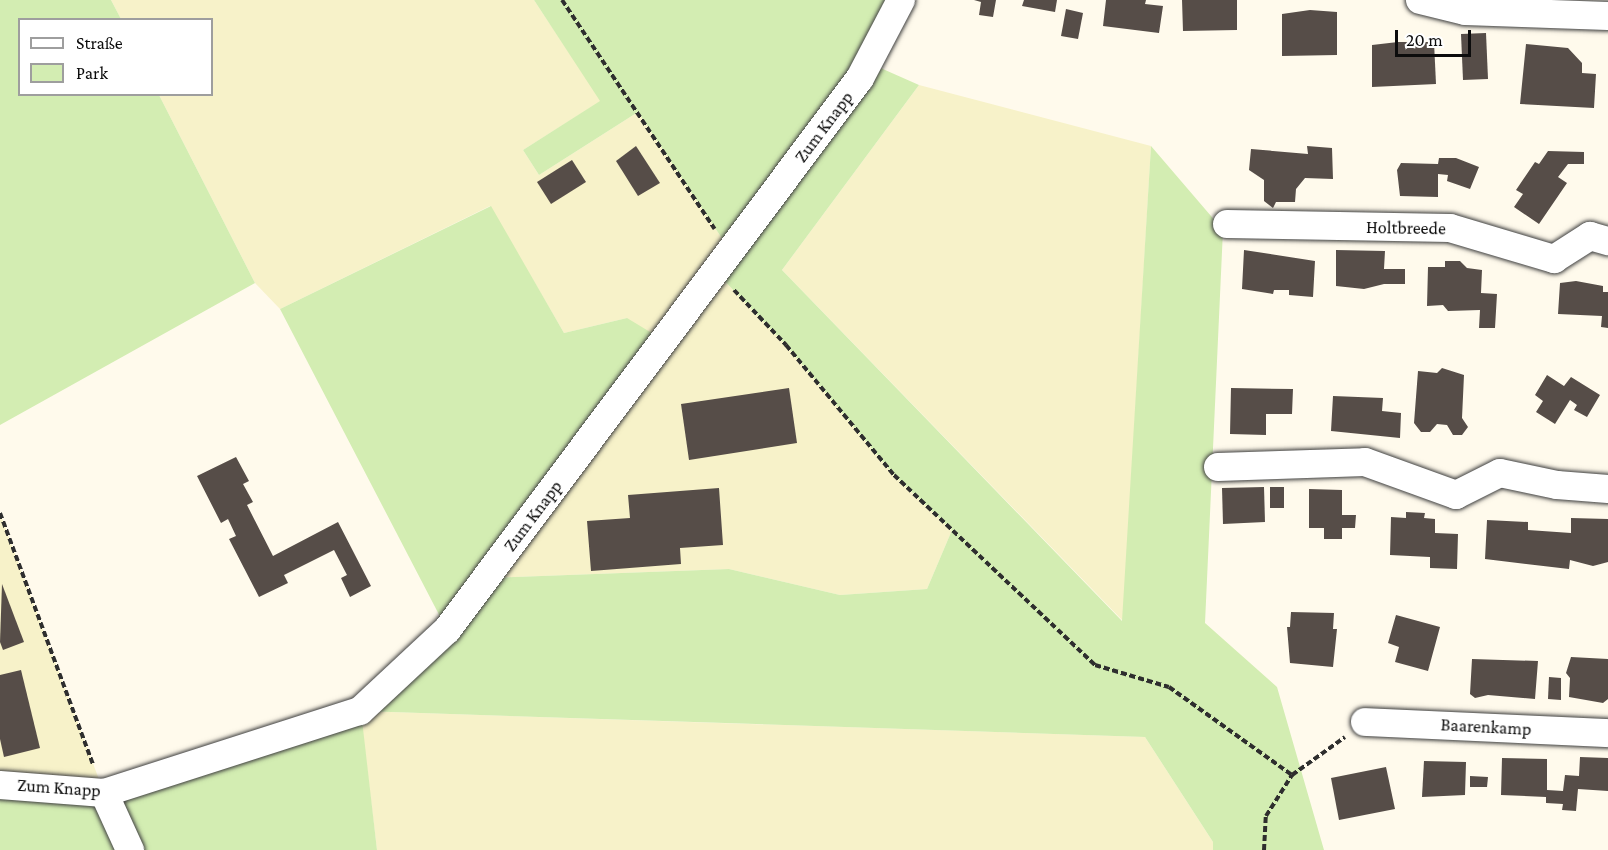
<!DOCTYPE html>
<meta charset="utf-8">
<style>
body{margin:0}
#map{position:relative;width:1608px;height:850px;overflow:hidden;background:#fffaec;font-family:"Crimson Pro",serif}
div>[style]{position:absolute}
.farmland>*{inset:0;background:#f7f2c9}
.green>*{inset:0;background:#d3edb2}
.building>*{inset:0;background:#564d48}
.path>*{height:4px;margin-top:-2px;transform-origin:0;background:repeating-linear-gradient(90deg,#2e2e2e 0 6px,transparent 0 9px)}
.roads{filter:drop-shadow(0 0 2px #3f3f3f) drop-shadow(0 0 2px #3f3f3f)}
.minor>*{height:28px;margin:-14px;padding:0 14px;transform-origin:14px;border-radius:14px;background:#fff}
span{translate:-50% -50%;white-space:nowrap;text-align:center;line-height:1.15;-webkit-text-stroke:6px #fff;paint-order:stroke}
.street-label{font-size:18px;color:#0c0c0c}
.legend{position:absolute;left:18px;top:18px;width:195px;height:78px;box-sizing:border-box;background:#fff;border:2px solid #9e9e9e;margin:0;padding:8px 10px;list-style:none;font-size:18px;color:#0c0c0c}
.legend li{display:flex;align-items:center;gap:12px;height:30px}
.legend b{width:30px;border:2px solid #9e9e9e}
.scale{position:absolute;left:1395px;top:30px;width:76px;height:27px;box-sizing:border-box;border:3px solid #0c0c0c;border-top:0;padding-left:8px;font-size:18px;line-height:21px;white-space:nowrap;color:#0c0c0c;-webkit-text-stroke:4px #fff;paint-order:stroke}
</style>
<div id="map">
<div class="farmland">
<i style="clip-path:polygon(111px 0,534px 0,601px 101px,523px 150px,539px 175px,638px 112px,731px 252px,716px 272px,786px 345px,894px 475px,952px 530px,927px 589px,840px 595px,729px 569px,486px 578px,627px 318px,564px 333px,490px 206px,280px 309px,255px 283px,159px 95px,212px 94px,212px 20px,121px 19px)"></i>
<i style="clip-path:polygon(919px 85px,1151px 146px,1123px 621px,782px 270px)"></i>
<i style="clip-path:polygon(0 513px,104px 793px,0 785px)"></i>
<i style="clip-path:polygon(360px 711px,1145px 737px,1213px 842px,1213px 850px,377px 850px)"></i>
</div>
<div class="green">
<i style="clip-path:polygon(0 0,111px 0,121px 19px,20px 20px,20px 94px,159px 95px,255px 283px,0 425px)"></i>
<i style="clip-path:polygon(534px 0,886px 0,876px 66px,919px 85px,782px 270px,1122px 621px,1151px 146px,1223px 230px,1205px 623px,1277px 687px,1324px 850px,1213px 850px,1213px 842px,1145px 737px,361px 711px,377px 850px,0 850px,0 785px,104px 793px,360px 711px,447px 630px,280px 309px,491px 206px,564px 333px,627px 318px,665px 341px,487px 578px,729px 569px,840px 595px,927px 589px,952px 530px,894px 475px,786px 345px,716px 272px,731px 252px,638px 112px,539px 175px,523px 150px,600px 101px)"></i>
</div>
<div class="building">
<i style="clip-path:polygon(974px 0,996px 0,993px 17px,979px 15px,981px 2px)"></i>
<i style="clip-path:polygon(1024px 0,1057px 0,1055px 12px,1022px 6px)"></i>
<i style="clip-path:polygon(1106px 0,1146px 0,1145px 4px,1163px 6px,1159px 33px,1103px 26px)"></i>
<i style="clip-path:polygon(1182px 0,1237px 0,1237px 30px,1183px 31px)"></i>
<i style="clip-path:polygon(1066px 9px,1083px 13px,1078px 39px,1061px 36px)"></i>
<i style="clip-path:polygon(1310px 10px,1337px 12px,1337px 55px,1282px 56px,1282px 14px)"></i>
<i style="clip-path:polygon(1486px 33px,1488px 79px,1463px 80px,1461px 34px)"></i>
<i style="clip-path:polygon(1398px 42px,1434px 42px,1436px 84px,1372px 87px,1372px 45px)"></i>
<i style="clip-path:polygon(1526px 44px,1568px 48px,1582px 63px,1582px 73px,1596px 74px,1594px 108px,1520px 104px)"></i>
<i style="clip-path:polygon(636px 146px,660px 183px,638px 196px,616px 161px)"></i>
<i style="clip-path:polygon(1307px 146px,1332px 148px,1333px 179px,1305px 178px,1296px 189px,1295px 202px,1276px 202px,1273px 208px,1264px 201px,1264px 180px,1249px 170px,1251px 149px,1308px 154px)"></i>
<i style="clip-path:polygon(1548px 151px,1584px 152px,1584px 164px,1568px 164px,1558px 177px,1567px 183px,1539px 224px,1514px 207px,1523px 194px,1516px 190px,1535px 162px,1539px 164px)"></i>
<i style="clip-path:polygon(1439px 158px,1456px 158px,1479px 167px,1470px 189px,1447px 181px,1448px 175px,1438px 174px,1438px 197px,1400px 196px,1397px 170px,1401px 163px,1438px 164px)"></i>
<i style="clip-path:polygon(572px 160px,586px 182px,551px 204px,537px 182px)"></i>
<i style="clip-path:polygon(1244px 250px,1315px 261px,1313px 297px,1289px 295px,1289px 290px,1274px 290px,1273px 294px,1242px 289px)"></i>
<i style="clip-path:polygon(1336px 250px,1385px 251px,1384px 269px,1405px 269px,1405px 284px,1384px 284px,1364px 289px,1336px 286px)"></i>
<i style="clip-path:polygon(1445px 261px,1460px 261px,1467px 268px,1482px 270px,1481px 293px,1497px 294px,1495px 328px,1479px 328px,1480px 310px,1448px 311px,1443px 305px,1427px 306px,1428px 267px,1445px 267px)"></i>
<i style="clip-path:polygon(1576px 281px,1603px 286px,1603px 292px,1608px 292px,1608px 328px,1601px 327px,1602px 316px,1558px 314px,1560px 283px)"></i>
<i style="clip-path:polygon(1442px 368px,1464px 375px,1462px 418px,1468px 427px,1462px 435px,1453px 435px,1447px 425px,1437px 424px,1430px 432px,1421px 432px,1414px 423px,1418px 371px,1437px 373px)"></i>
<i style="clip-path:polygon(1547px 375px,1564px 386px,1571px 377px,1600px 395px,1587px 417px,1574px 410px,1577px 405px,1570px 400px,1555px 424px,1536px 412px,1543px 401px,1535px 395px)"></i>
<i style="clip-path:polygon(789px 388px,797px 443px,689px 460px,681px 404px)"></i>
<i style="clip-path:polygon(1231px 388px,1293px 389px,1292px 414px,1266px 414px,1266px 435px,1230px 434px)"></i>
<i style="clip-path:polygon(1333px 396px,1383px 398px,1382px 411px,1401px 413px,1400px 438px,1331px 431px)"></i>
<i style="clip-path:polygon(236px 457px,249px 481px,243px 484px,253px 502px,247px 505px,273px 556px,338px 522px,371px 586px,350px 597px,341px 578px,347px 575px,334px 550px,284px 575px,288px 583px,259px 597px,229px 539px,236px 536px,228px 519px,221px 523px,197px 476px)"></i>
<i style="clip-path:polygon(1264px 487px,1265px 522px,1223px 524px,1222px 488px)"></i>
<i style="clip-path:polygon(1270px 487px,1284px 487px,1284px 508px,1270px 508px)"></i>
<i style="clip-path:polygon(719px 488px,723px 545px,680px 548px,681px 564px,591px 571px,587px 521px,630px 518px,628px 495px)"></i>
<i style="clip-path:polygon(1309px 489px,1342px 490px,1342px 515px,1356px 515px,1355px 528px,1342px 528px,1342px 539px,1324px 539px,1324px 528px,1309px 528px)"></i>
<i style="clip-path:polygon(1406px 512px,1425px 513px,1424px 518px,1435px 519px,1435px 533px,1458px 534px,1457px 569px,1430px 568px,1430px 557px,1390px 555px,1391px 517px,1406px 518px)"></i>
<i style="clip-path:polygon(1571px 518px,1608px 519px,1608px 562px,1593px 566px,1570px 560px,1569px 569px,1485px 559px,1487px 520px,1528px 522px,1528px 530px,1571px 533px)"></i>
<i style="clip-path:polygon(2px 584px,24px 642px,3px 650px,0 642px)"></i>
<i style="clip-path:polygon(1291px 612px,1334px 613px,1333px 629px,1337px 629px,1333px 667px,1290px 663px,1287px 627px,1290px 627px)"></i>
<i style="clip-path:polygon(1396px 615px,1440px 627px,1428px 671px,1395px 662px,1399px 647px,1388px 643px)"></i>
<i style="clip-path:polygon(1571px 657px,1608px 659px,1608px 699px,1603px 703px,1569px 697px,1570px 678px,1566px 673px)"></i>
<i style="clip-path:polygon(1472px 659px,1538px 661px,1535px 699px,1488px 695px,1475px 698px,1470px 694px)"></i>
<i style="clip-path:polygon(21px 670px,40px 748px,4px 757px,0 739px,0 675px)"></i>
<i style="clip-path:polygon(1549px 677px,1561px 678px,1561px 700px,1548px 699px)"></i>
<i style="clip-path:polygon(1580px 757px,1608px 758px,1608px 791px,1578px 789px,1576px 811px,1562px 810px,1563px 804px,1546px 803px,1546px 797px,1501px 795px,1502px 758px,1547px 759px,1547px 790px,1563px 791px,1565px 775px,1579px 776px)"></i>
<i style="clip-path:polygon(1424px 761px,1466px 762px,1465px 795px,1422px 797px)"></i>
<i style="clip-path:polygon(1386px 767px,1395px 809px,1339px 820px,1331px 778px)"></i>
<i style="clip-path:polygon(1470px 776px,1488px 777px,1487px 787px,1470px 787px)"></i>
</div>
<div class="path">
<i style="left:562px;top:0;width:275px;rotate:56.3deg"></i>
<i style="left:734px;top:290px;width:76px;rotate:46.6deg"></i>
<i style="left:786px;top:345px;width:169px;rotate:50.3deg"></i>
<i style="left:894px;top:475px;width:277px;rotate:43.4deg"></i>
<i style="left:1095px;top:665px;width:77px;rotate:16.6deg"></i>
<i style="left:1169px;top:687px;width:151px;rotate:35.6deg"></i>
<i style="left:0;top:513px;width:269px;rotate:69.7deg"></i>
<i style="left:1264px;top:850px;width:34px;rotate:-87deg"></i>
<i style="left:1266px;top:816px;width:49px;rotate:-57.6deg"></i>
<i style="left:1292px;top:775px;width:65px;rotate:-35.6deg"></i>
</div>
<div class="roads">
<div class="minor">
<i style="left:1420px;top:0;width:46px;rotate:13.7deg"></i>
<i style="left:1465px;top:11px;width:143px;rotate:2deg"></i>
<i style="left:1227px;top:224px;width:223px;rotate:1deg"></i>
<i style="left:1450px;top:228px;width:109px;rotate:16.6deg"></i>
<i style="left:1554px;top:259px;width:43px;rotate:-32.6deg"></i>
<i style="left:1590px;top:236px;width:19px;rotate:16deg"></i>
<i style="left:1218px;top:467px;width:147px;rotate:-1.9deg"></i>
<i style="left:1365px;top:462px;width:97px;rotate:19.9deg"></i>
<i style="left:1456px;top:495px;width:49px;rotate:-26.6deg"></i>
<i style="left:1500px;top:473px;width:58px;rotate:11.9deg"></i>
<i style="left:1557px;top:485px;width:51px;rotate:4.5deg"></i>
<i style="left:1365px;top:722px;width:243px;rotate:2.6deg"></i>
<i style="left:0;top:785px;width:104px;rotate:4.4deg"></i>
<i style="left:104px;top:793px;width:269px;rotate:-17.8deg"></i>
<i style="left:360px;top:711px;width:119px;rotate:-43deg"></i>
<i style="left:447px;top:630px;width:689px;rotate:-53.2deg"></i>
<i style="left:860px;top:78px;width:88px;rotate:-62.3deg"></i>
<i style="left:104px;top:793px;width:63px;rotate:65.5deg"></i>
</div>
</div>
<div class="street-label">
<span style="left:824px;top:127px;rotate:-53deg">Zum Knapp</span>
<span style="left:1406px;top:228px;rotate:1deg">Holtbreede</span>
<span style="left:533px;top:516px;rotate:-53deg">Zum Knapp</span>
<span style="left:1486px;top:727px;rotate:3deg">Baarenkamp</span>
<span style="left:59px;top:788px;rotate:4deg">Zum Knapp</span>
</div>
<ul class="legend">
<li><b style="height:8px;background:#fff"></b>Straße</li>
<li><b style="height:16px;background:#d3edb2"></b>Park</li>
</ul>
<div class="scale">20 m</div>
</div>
